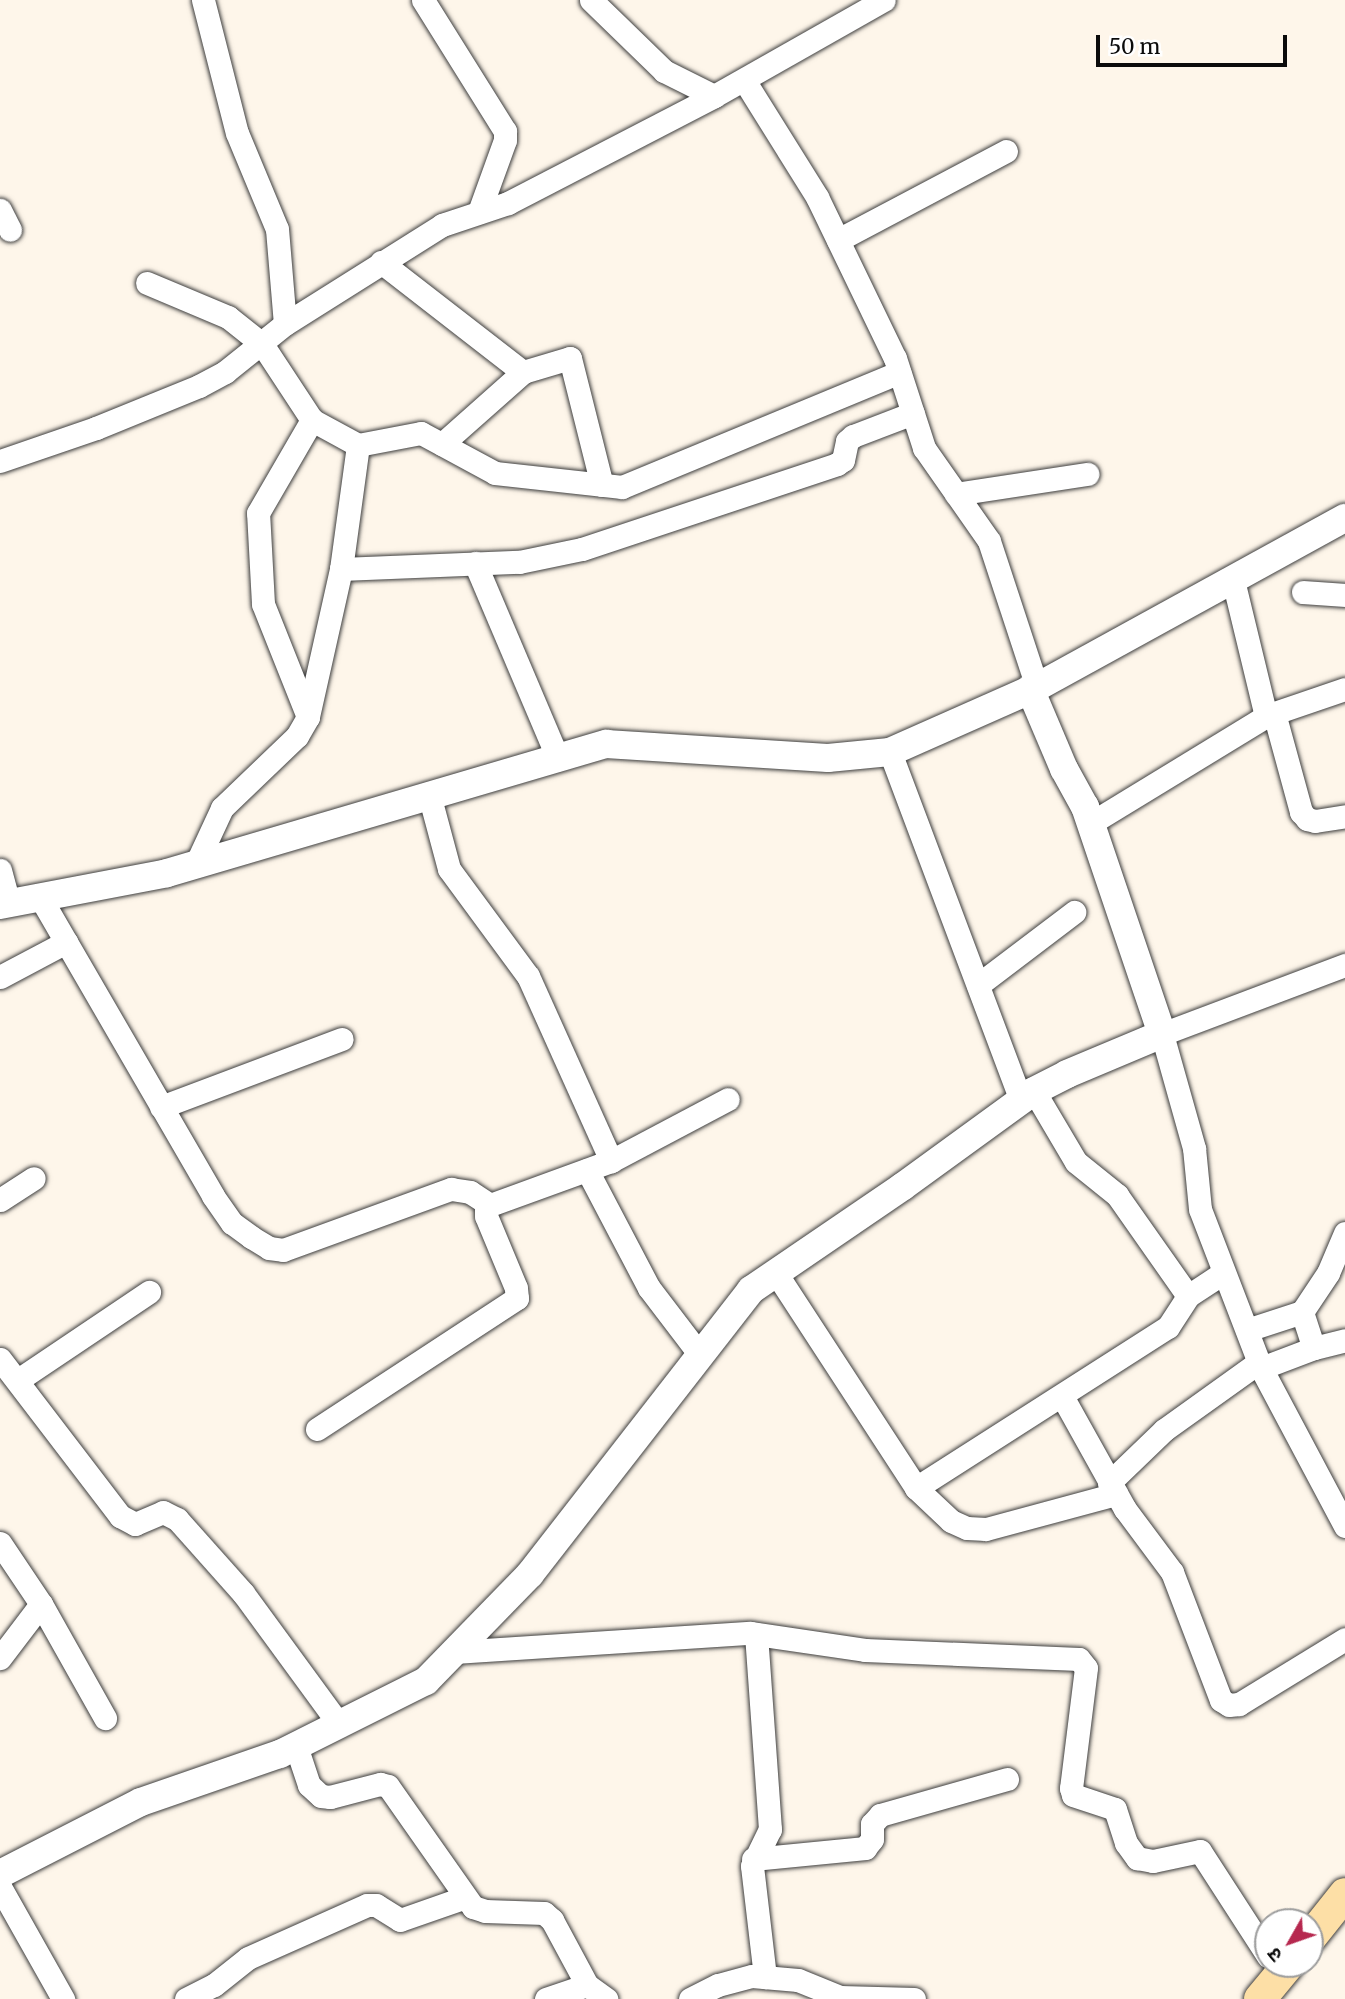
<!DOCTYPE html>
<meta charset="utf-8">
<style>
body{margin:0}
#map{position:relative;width:1345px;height:1999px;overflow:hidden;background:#fef6ea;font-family:Merriweather,"Noto Sans Devanagari",serif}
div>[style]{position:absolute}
.roads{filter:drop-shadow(0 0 2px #3e3e3e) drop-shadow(0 0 2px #3e3e3e)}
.minor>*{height:23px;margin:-11.5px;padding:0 11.5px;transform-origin:11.5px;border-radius:11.5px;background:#fff}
.tertiary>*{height:28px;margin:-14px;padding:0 14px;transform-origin:14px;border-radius:14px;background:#fff}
.secondary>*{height:32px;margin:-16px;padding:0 16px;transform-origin:16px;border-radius:16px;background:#fddfa6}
span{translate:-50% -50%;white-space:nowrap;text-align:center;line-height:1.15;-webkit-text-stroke:7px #fff;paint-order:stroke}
.north{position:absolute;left:1254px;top:1908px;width:70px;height:70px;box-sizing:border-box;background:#fff;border:2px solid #9d9d9d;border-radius:50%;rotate:230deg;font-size:19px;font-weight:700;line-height:28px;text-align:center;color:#0b0b0b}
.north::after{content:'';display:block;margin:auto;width:24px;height:32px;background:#b6284f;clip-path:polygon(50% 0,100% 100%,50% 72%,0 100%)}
.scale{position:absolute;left:1096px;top:35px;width:191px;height:32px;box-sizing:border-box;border:4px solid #0b0b0b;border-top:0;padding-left:9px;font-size:21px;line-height:24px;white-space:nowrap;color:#0b0b0b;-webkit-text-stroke:5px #fff;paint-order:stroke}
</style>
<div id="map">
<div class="roads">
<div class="minor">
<i style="left:203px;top:0;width:137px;rotate:75.7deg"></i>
<i style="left:237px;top:133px;width:104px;rotate:67.4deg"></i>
<i style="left:277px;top:229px;width:95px;rotate:85.2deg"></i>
<i style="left:423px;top:0;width:155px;rotate:58deg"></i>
<i style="left:505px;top:131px;width:9px;rotate:90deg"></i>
<i style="left:505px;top:140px;width:77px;rotate:109.9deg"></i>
<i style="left:591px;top:0;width:102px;rotate:44.2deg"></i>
<i style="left:664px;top:71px;width:56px;rotate:26.6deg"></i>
<i style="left:744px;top:80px;width:138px;rotate:58deg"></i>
<i style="left:817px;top:197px;width:179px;rotate:64.2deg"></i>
<i style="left:895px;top:358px;width:95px;rotate:72.1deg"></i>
<i style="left:924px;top:448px;width:113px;rotate:55deg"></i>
<i style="left:989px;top:541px;width:154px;rotate:71.8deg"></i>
<i style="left:0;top:210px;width:22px;rotate:63deg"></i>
<i style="left:838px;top:240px;width:190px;rotate:-27.9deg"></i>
<i style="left:381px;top:262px;width:180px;rotate:37.8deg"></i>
<i style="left:523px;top:372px;width:49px;rotate:-16.6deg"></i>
<i style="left:570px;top:358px;width:131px;rotate:75.9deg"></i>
<i style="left:147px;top:283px;width:88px;rotate:22.8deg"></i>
<i style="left:228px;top:317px;width:43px;rotate:38.5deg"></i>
<i style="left:262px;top:344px;width:91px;rotate:56.7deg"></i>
<i style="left:312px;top:420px;width:52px;rotate:28.5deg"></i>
<i style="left:358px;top:445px;width:125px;rotate:97.8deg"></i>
<i style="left:341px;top:569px;width:152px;rotate:102.6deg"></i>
<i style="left:308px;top:717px;width:22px;rotate:120deg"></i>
<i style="left:297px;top:736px;width:104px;rotate:136.2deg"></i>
<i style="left:222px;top:808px;width:62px;rotate:114.9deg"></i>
<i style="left:442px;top:444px;width:108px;rotate:-41.6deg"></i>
<i style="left:358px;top:445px;width:64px;rotate:-10.8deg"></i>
<i style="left:421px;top:433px;width:84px;rotate:28.4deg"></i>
<i style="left:495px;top:473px;width:128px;rotate:6.3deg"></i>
<i style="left:622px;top:487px;width:300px;rotate:-22.5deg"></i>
<i style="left:0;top:461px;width:102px;rotate:-19deg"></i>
<i style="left:96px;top:428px;width:111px;rotate:-22.2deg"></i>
<i style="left:199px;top:386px;width:30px;rotate:-28deg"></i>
<i style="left:225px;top:372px;width:77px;rotate:-38.7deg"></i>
<i style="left:285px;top:324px;width:186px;rotate:-32.2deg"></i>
<i style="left:442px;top:225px;width:70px;rotate:-18.4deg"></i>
<i style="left:508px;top:203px;width:232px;rotate:-27.4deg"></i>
<i style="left:714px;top:96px;width:195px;rotate:-29.5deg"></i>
<i style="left:956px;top:494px;width:133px;rotate:-8.7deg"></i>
<i style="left:475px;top:563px;width:213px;rotate:67deg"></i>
<i style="left:341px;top:569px;width:178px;rotate:-2.3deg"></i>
<i style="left:519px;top:562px;width:64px;rotate:-11.7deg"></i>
<i style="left:582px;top:549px;width:269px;rotate:-18.4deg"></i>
<i style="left:837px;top:464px;width:7px;rotate:-34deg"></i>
<i style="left:843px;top:460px;width:19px;rotate:-78deg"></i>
<i style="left:847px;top:441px;width:8px;rotate:-40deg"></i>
<i style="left:853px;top:436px;width:64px;rotate:-21deg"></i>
<i style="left:1233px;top:580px;width:140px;rotate:76.4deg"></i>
<i style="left:1303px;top:592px;width:42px;rotate:4.1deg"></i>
<i style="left:1274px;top:713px;width:103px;rotate:74.7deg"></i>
<i style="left:1301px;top:812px;width:9px;rotate:49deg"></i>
<i style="left:1307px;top:819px;width:8px;rotate:14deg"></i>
<i style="left:1315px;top:821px;width:30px;rotate:-9deg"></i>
<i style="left:308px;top:717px;width:122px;rotate:-111.7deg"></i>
<i style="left:263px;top:604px;width:91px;rotate:-93.1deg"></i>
<i style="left:258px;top:513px;width:108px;rotate:-59.9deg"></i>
<i style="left:890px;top:752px;width:372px;rotate:69.4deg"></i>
<i style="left:430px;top:798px;width:73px;rotate:75deg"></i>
<i style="left:449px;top:869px;width:133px;rotate:53.6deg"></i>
<i style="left:528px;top:976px;width:203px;rotate:65.8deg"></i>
<i style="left:1091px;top:823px;width:205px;rotate:-31.4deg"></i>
<i style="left:1266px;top:716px;width:83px;rotate:-18.9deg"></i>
<i style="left:0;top:870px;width:34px;rotate:75deg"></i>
<i style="left:40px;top:897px;width:345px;rotate:59.9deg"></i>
<i style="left:213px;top:1196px;width:33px;rotate:55deg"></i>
<i style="left:232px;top:1223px;width:24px;rotate:36deg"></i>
<i style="left:251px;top:1237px;width:21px;rotate:31deg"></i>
<i style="left:269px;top:1248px;width:14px;rotate:8deg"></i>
<i style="left:283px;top:1250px;width:179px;rotate:-20deg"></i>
<i style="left:451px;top:1189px;width:19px;rotate:9deg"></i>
<i style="left:470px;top:1192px;width:24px;rotate:33deg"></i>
<i style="left:0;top:977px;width:75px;rotate:-27.9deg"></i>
<i style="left:978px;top:985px;width:121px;rotate:-37.2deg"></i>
<i style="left:1034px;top:1091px;width:82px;rotate:59.4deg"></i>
<i style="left:1076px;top:1162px;width:53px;rotate:38.8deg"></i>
<i style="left:1117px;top:1195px;width:123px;rotate:54.9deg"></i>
<i style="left:161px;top:1107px;width:193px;rotate:-20.6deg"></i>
<i style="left:587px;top:1170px;width:133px;rotate:62.3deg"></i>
<i style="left:649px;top:1288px;width:84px;rotate:52.7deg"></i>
<i style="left:0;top:1200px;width:40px;rotate:-32.9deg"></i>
<i style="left:1345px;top:1233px;width:43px;rotate:113deg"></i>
<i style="left:1328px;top:1273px;width:47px;rotate:123.7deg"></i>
<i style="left:1302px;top:1312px;width:38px;rotate:72deg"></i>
<i style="left:1314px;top:1348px;width:57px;rotate:159.3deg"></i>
<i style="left:1261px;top:1368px;width:179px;rotate:62deg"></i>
<i style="left:776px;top:1273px;width:257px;rotate:56.9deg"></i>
<i style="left:916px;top:1488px;width:299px;rotate:-32.6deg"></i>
<i style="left:1168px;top:1327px;width:37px;rotate:-57deg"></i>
<i style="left:1188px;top:1296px;width:42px;rotate:-33.3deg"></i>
<i style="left:1247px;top:1330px;width:58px;rotate:-18.1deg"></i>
<i style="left:1314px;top:1348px;width:32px;rotate:-14deg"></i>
<i style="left:0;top:1359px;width:198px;rotate:52.6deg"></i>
<i style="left:120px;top:1516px;width:17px;rotate:28deg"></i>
<i style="left:135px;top:1524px;width:30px;rotate:-23deg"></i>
<i style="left:163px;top:1512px;width:16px;rotate:27deg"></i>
<i style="left:177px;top:1519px;width:99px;rotate:48.3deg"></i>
<i style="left:243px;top:1593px;width:162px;rotate:53.8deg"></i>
<i style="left:1261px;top:1368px;width:170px;rotate:-111deg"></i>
<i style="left:1200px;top:1209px;width:61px;rotate:-95.6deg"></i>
<i style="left:1194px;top:1148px;width:118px;rotate:-105.7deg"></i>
<i style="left:1162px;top:1034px;width:196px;rotate:-20.7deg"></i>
<i style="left:18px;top:1380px;width:158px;rotate:-33.9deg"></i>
<i style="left:1062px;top:1396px;width:129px;rotate:60.9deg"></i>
<i style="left:1125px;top:1509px;width:79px;rotate:53.3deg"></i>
<i style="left:1172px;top:1572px;width:137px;rotate:69.1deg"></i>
<i style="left:1221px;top:1700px;width:9px;rotate:32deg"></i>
<i style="left:1229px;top:1705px;width:10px;rotate:-6deg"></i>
<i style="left:1239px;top:1704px;width:124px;rotate:-31.5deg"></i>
<i style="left:317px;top:1429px;width:239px;rotate:-33.2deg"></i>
<i style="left:517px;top:1298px;width:10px;rotate:-96deg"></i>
<i style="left:516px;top:1288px;width:78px;rotate:-112.6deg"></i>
<i style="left:486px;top:1216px;width:6px;rotate:-90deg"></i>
<i style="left:486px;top:1210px;width:6px;rotate:-51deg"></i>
<i style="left:490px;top:1205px;width:129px;rotate:-20deg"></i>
<i style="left:611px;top:1161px;width:132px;rotate:-27.9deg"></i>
<i style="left:1109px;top:1483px;width:76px;rotate:-43.9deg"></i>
<i style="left:1164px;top:1430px;width:117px;rotate:-35.6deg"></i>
<i style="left:916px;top:1488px;width:48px;rotate:43.3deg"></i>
<i style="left:951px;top:1521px;width:17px;rotate:24deg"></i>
<i style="left:967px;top:1528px;width:19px;rotate:3deg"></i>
<i style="left:986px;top:1529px;width:135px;rotate:-15.1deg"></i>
<i style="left:0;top:1543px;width:73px;rotate:56.1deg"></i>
<i style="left:41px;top:1604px;width:68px;rotate:127.2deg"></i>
<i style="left:41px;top:1604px;width:131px;rotate:60.7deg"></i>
<i style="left:756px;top:1634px;width:196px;rotate:85.9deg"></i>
<i style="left:770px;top:1829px;width:41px;rotate:115.9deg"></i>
<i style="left:752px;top:1866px;width:112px;rotate:83.3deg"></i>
<i style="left:454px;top:1652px;width:297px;rotate:-3.7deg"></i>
<i style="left:750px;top:1633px;width:116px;rotate:8.4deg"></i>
<i style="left:865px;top:1650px;width:214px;rotate:2.4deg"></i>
<i style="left:1079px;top:1659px;width:11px;rotate:52deg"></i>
<i style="left:1086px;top:1668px;width:121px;rotate:97.1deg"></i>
<i style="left:1071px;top:1788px;width:7px;rotate:74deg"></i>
<i style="left:1073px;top:1795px;width:44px;rotate:18.4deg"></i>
<i style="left:1115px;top:1809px;width:36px;rotate:72deg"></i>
<i style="left:1126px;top:1843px;width:19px;rotate:54deg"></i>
<i style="left:1137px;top:1858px;width:16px;rotate:11deg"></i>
<i style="left:1153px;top:1861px;width:48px;rotate:-12deg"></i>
<i style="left:1200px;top:1851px;width:125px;rotate:57.1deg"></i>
<i style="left:296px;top:1746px;width:41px;rotate:71.6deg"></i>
<i style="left:309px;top:1785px;width:16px;rotate:43deg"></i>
<i style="left:321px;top:1796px;width:9px;rotate:6deg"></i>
<i style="left:330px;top:1797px;width:52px;rotate:-14.6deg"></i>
<i style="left:380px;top:1784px;width:8px;rotate:14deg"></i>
<i style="left:388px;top:1786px;width:148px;rotate:54.9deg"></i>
<i style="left:473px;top:1907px;width:13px;rotate:18deg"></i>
<i style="left:485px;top:1911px;width:59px;rotate:1.9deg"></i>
<i style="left:544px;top:1913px;width:11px;rotate:41deg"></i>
<i style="left:552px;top:1920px;width:74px;rotate:61.7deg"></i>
<i style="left:587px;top:1985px;width:24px;rotate:36deg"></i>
<i style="left:753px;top:1859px;width:113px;rotate:-5.6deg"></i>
<i style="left:865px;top:1848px;width:11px;rotate:-52deg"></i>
<i style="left:872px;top:1839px;width:15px;rotate:-90deg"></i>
<i style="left:872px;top:1824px;width:12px;rotate:-48deg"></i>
<i style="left:880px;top:1815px;width:132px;rotate:-15.8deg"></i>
<i style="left:0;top:1887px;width:129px;rotate:60.6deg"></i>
<i style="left:186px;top:1999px;width:31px;rotate:-27deg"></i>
<i style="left:214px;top:1985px;width:43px;rotate:-38.5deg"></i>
<i style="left:248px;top:1958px;width:130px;rotate:-24deg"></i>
<i style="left:367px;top:1905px;width:9px"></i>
<i style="left:376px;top:1905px;width:28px;rotate:32deg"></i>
<i style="left:400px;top:1920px;width:67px;rotate:-19.2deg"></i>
<i style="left:546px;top:1999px;width:43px;rotate:-18.9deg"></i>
<i style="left:690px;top:1999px;width:31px;rotate:-27deg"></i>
<i style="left:718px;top:1985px;width:35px;rotate:-15deg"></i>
<i style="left:752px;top:1976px;width:46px;rotate:5deg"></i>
<i style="left:798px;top:1980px;width:45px;rotate:22deg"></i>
<i style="left:840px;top:1997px;width:74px;rotate:1.5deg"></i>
</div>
<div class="tertiary">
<i style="left:0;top:905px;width:170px;rotate:-10.8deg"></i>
<i style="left:167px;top:873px;width:458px;rotate:-16.4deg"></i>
<i style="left:606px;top:744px;width:222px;rotate:3.6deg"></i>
<i style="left:828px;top:758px;width:62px;rotate:-5.5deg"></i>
<i style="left:890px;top:752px;width:161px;rotate:-23.9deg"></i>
<i style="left:1037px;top:687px;width:351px;rotate:-28.8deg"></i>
<i style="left:0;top:1874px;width:158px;rotate:-27.1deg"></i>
<i style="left:141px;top:1802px;width:147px;rotate:-19.1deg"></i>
<i style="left:280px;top:1754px;width:163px;rotate:-26.6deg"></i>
<i style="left:426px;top:1681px;width:149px;rotate:-45.8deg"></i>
<i style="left:530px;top:1574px;width:360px;rotate:-52.1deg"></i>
<i style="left:751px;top:1290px;width:183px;rotate:-34.3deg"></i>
<i style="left:902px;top:1187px;width:163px;rotate:-36deg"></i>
<i style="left:1034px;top:1091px;width:37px;rotate:-27deg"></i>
<i style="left:1067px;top:1074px;width:103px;rotate:-22.8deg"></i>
<i style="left:1162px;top:1034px;width:240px;rotate:-108.7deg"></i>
<i style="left:1085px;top:807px;width:43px;rotate:-118.9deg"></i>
<i style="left:1064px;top:769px;width:87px;rotate:-113deg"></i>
</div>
<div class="secondary">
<i style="left:1310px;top:1938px;width:56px;rotate:-51.5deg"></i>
<i style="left:1260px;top:1999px;width:45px;rotate:-50.4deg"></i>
</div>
</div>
<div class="north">उ</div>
<div class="scale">50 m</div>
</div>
